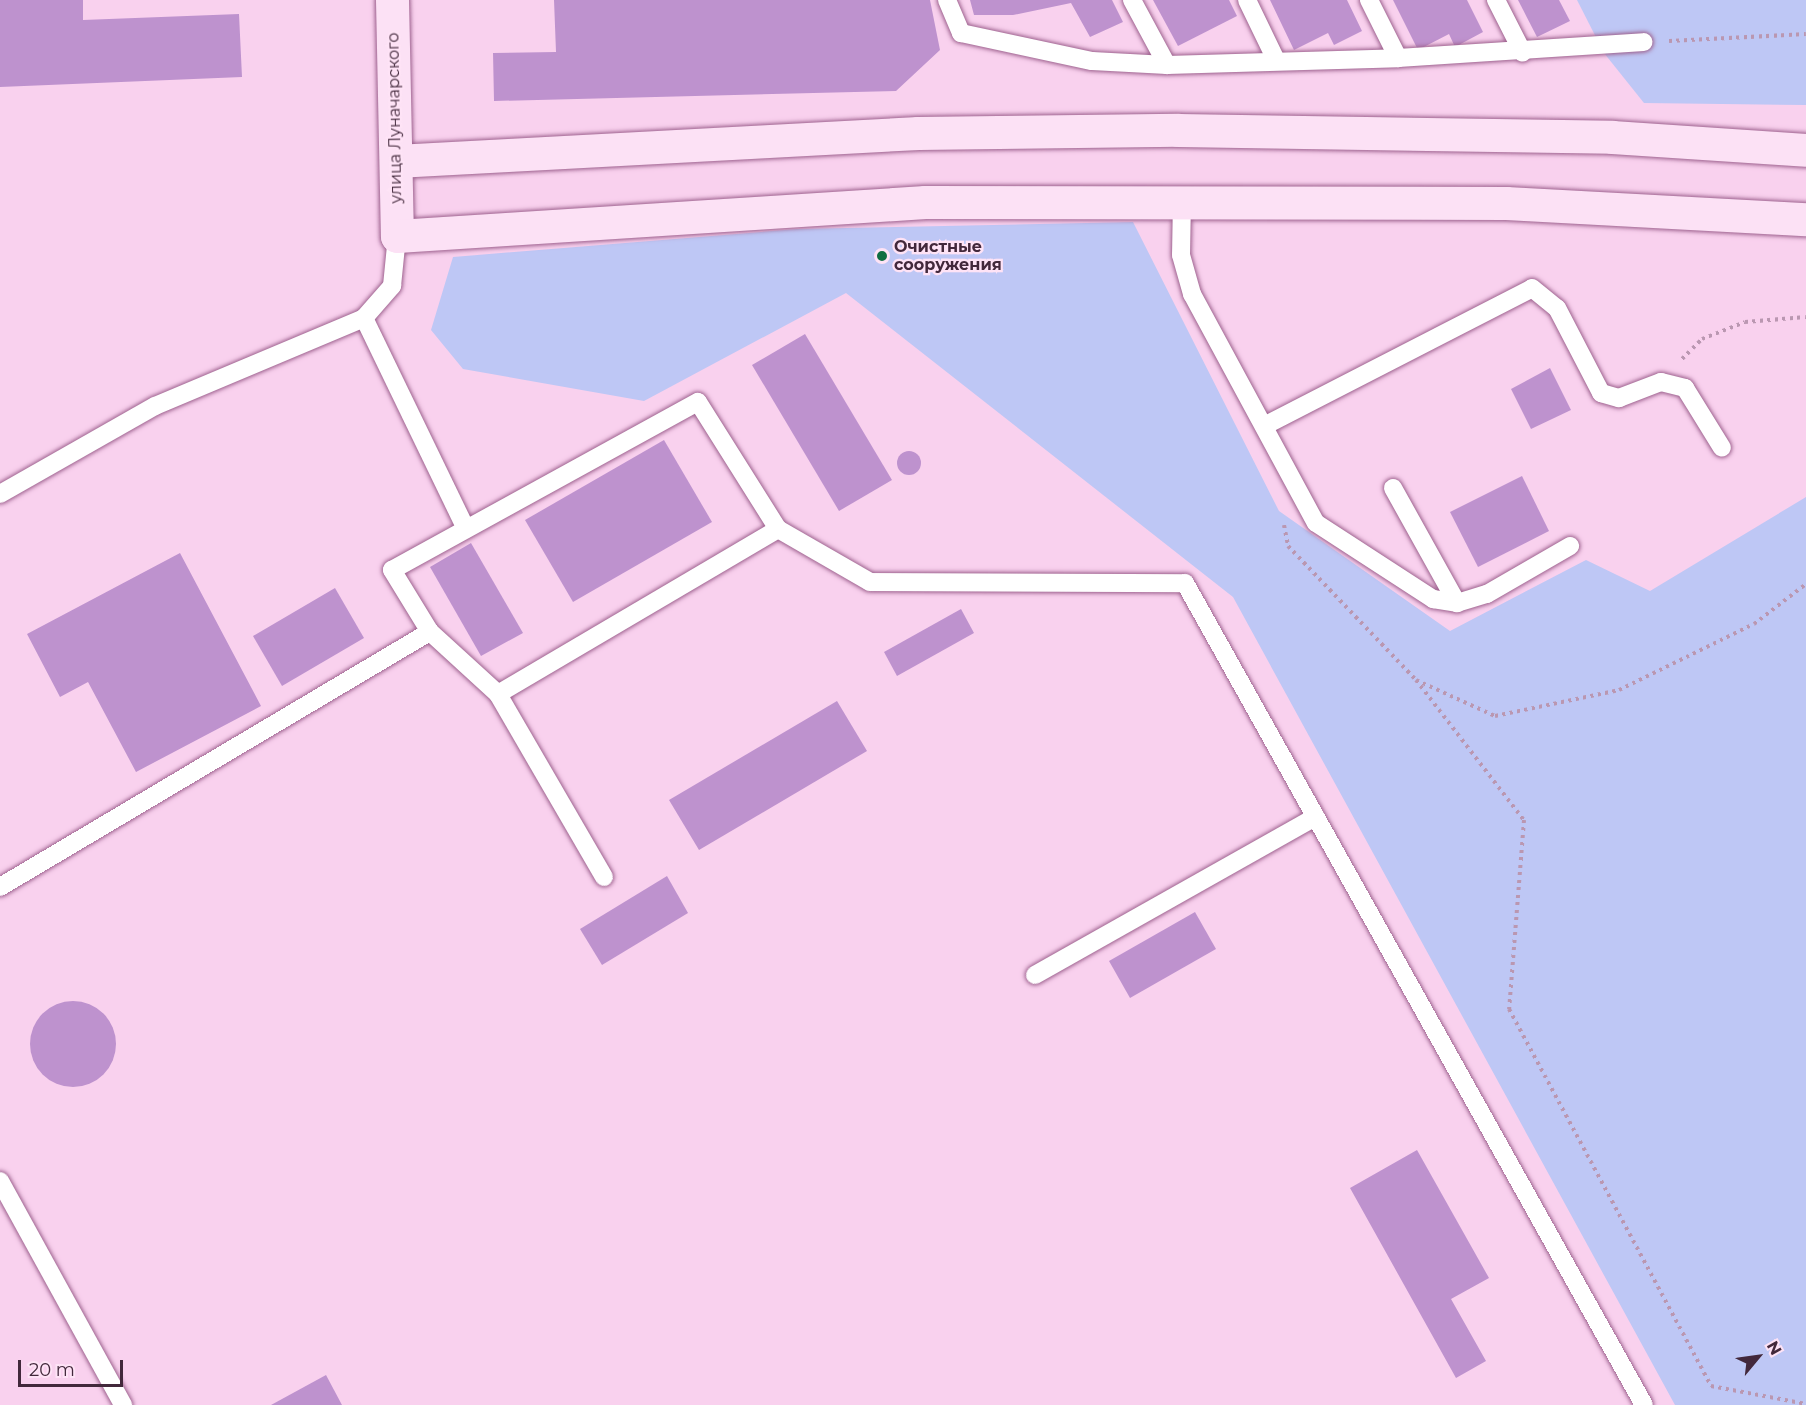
<!DOCTYPE html>
<meta charset="utf-8">
<style>
body{margin:0}
#map{position:relative;width:1806px;height:1405px;overflow:hidden;background:#f9d1ee;font-family:Montserrat,sans-serif}
div>[style]{position:absolute}
.green>*{inset:0;background:#bec7f5}
.building>*{inset:0;background:#be92ce}
.round{border-radius:50%}
.path>*{height:4px;margin-top:-2px;transform-origin:0;background:repeating-linear-gradient(90deg,#ba97b1 0 3px,transparent 0 7.5px)}
.roads{filter:drop-shadow(0 0 2px #9e628f) drop-shadow(0 0 2px #9e628f)}
.lane>*{height:18px;margin:-9px;padding:0 9px;transform-origin:9px;border-radius:9px;background:#fff}
.secondary>*{height:33px;margin:-16.5px;padding:0 16.5px;transform-origin:16.5px;border-radius:16.5px;background:#fce1f5}
.dots>*{width:16px;height:16px;translate:-50% -50%;box-sizing:border-box;border:3px solid #fee3f6;border-radius:50%}
span{translate:-50% -50%;white-space:nowrap;text-align:center;line-height:1.15;-webkit-text-stroke:4.5px #fee3f6;paint-order:stroke}
.street-label{font-size:16px;color:#42283b}
.poi-label{font-size:16px;color:#42283b;font-weight:700}
.left{translate:0 -50%;text-align:left}
.north{position:absolute;left:1728px;top:1327px;width:60px;height:60px;-webkit-text-stroke:4px #fee3f6;paint-order:stroke;rotate:61deg;font-size:16px;font-weight:700;line-height:24px;text-align:center;color:#42283b}
.north::after{content:'';display:block;margin:auto;width:21px;height:27px;background:#42283b;clip-path:polygon(50% 0,100% 100%,50% 72%,0 100%)}
.scale{position:absolute;left:18px;top:1360px;width:105px;height:27px;box-sizing:border-box;border:3px solid #42283b;border-top:0;padding-left:8px;font-size:18px;line-height:21px;white-space:nowrap;color:#42283b;-webkit-text-stroke:4px #fee3f6;paint-order:stroke}
</style>
<div id="map">
<div class="green">
<i style="clip-path:polygon(1577px 0,1806px 0,1806px 105px,1644px 103px,1604px 53px)"></i>
<i style="clip-path:polygon(1133px 222px,1279px 511px,1450px 631px,1586px 560px,1650px 591px,1806px 497px,1806px 1405px,1675px 1405px,1233px 597px,846px 293px,644px 401px,463px 369px,431px 330px,453px 257px,797px 229px)"></i>
</div>
<div class="building">
<i style="clip-path:polygon(0 0,83px 0,83px 20px,239px 14px,242px 77px,0 87px)"></i>
<i style="clip-path:polygon(554px 0,930px 0,940px 50px,896px 91px,494px 101px,493px 53px,556px 52px)"></i>
<i style="clip-path:polygon(970px 0,1112px 0,1123px 22px,1090px 37px,1071px 3px,1013px 15px,974px 15px)"></i>
<i style="clip-path:polygon(1153px 0,1229px 0,1237px 16px,1178px 46px)"></i>
<i style="clip-path:polygon(1270px 0,1347px 0,1362px 31px,1334px 45px,1328px 33px,1294px 50px)"></i>
<i style="clip-path:polygon(1393px 0,1467px 0,1483px 32px,1455px 47px,1449px 34px,1418px 50px)"></i>
<i style="clip-path:polygon(1518px 0,1559px 0,1570px 21px,1537px 37px)"></i>
<i style="clip-path:polygon(805px 334px,892px 480px,839px 511px,752px 365px)"></i>
<i style="clip-path:polygon(1550px 368px,1571px 410px,1531px 429px,1511px 389px)"></i>
<i style="clip-path:polygon(664px 440px,712px 522px,573px 602px,525px 520px)"></i>
<i class="round" style="left:897px;top:451px;width:24px;height:24px"></i>
<i style="clip-path:polygon(1522px 476px,1549px 531px,1478px 567px,1450px 512px)"></i>
<i style="clip-path:polygon(471px 543px,523px 633px,481px 656px,430px 567px)"></i>
<i style="clip-path:polygon(180px 553px,261px 706px,136px 772px,88px 682px,60px 697px,27px 634px)"></i>
<i style="clip-path:polygon(335px 588px,364px 638px,282px 686px,253px 636px)"></i>
<i style="clip-path:polygon(961px 609px,974px 633px,897px 676px,884px 652px)"></i>
<i style="clip-path:polygon(837px 701px,867px 751px,699px 850px,669px 800px)"></i>
<i style="clip-path:polygon(667px 876px,688px 913px,602px 965px,580px 929px)"></i>
<i style="clip-path:polygon(1195px 912px,1216px 949px,1130px 998px,1109px 961px)"></i>
<i class="round" style="left:30px;top:1001px;width:86px;height:86px"></i>
<i style="clip-path:polygon(1417px 1150px,1489px 1278px,1451px 1299px,1486px 1361px,1456px 1378px,1350px 1188px)"></i>
<i style="clip-path:polygon(326px 1375px,342px 1405px,271px 1405px)"></i>
</div>
<div class="path">
<i style="left:1669px;top:41px;width:137px;rotate:-2.9deg"></i>
<i style="left:1682px;top:359px;width:28px;rotate:-45deg"></i>
<i style="left:1702px;top:339px;width:46px;rotate:-21.6deg"></i>
<i style="left:1745px;top:322px;width:61px;rotate:-4.7deg"></i>
<i style="left:1284px;top:525px;width:21px;rotate:79deg"></i>
<i style="left:1288px;top:546px;width:185px;rotate:46.3deg"></i>
<i style="left:1416px;top:680px;width:177px;rotate:52.4deg"></i>
<i style="left:1524px;top:820px;width:190px;rotate:94.5deg"></i>
<i style="left:1509px;top:1009px;width:428px;rotate:61.8deg"></i>
<i style="left:1711px;top:1386px;width:97px;rotate:10.7deg"></i>
<i style="left:1416px;top:680px;width:87px;rotate:24.5deg"></i>
<i style="left:1495px;top:716px;width:127px;rotate:-11.8deg"></i>
<i style="left:1619px;top:690px;width:150px;rotate:-26.1deg"></i>
<i style="left:1754px;top:624px;width:66px;rotate:-37.6deg"></i>
</div>
<div class="roads">
<div class="lane">
<i style="left:947px;top:0;width:36px;rotate:67deg"></i>
<i style="left:961px;top:33px;width:134px;rotate:12.1deg"></i>
<i style="left:1092px;top:61px;width:75px;rotate:3.1deg"></i>
<i style="left:1167px;top:65px;width:231px;rotate:-1.7deg"></i>
<i style="left:1398px;top:58px;width:246px;rotate:-3.7deg"></i>
<i style="left:1132px;top:0;width:74px;rotate:61.7deg"></i>
<i style="left:1247px;top:0;width:64px;rotate:64.2deg"></i>
<i style="left:1369px;top:0;width:65px;rotate:63.4deg"></i>
<i style="left:1496px;top:0;width:59px;rotate:63deg"></i>
<i style="left:1182px;top:199px;width:56px;rotate:91deg"></i>
<i style="left:1181px;top:255px;width:41px;rotate:74.2deg"></i>
<i style="left:1192px;top:294px;width:260px;rotate:61.6deg"></i>
<i style="left:1316px;top:523px;width:140px;rotate:33deg"></i>
<i style="left:1433px;top:599px;width:24px;rotate:9deg"></i>
<i style="left:1457px;top:603px;width:31px;rotate:-17deg"></i>
<i style="left:1487px;top:594px;width:96px;rotate:-30deg"></i>
<i style="left:364px;top:318px;width:234px;rotate:64.2deg"></i>
<i style="left:1264px;top:426px;width:301px;rotate:-27.2deg"></i>
<i style="left:1532px;top:288px;width:32px;rotate:39deg"></i>
<i style="left:1557px;top:308px;width:96px;rotate:62.6deg"></i>
<i style="left:1601px;top:393px;width:19px;rotate:16deg"></i>
<i style="left:1619px;top:398px;width:45px;rotate:-20.9deg"></i>
<i style="left:1661px;top:382px;width:25px;rotate:14deg"></i>
<i style="left:1685px;top:388px;width:70px;rotate:58.3deg"></i>
<i style="left:1393px;top:488px;width:132px;rotate:60.9deg"></i>
<i style="left:0;top:494px;width:178px;rotate:-29.6deg"></i>
<i style="left:155px;top:406px;width:227px;rotate:-22.8deg"></i>
<i style="left:364px;top:318px;width:43px;rotate:-48.8deg"></i>
<i style="left:392px;top:286px;width:50px;rotate:-84.3deg"></i>
<i style="left:498px;top:694px;width:325px;rotate:-30.5deg"></i>
<i style="left:604px;top:877px;width:211px;rotate:-120.1deg"></i>
<i style="left:498px;top:694px;width:92px;rotate:-137.6deg"></i>
<i style="left:430px;top:632px;width:73px;rotate:-121.5deg"></i>
<i style="left:392px;top:570px;width:349px;rotate:-28.8deg"></i>
<i style="left:698px;top:402px;width:150px;rotate:57.8deg"></i>
<i style="left:778px;top:529px;width:106px;rotate:29.9deg"></i>
<i style="left:870px;top:582px;width:315px;rotate:0.2deg"></i>
<i style="left:1185px;top:583px;width:941px;rotate:60.82deg"></i>
<i style="left:0;top:887px;width:500px;rotate:-30.7deg"></i>
<i style="left:1035px;top:975px;width:322px;rotate:-29.4deg"></i>
<i style="left:0;top:1181px;width:256px;rotate:61.2deg"></i>
</div>
<div class="secondary">
<i style="left:392px;top:0;width:236px;rotate:88.8deg"></i>
<i style="left:397px;top:236px;width:529px;rotate:-3.68deg"></i>
<i style="left:925px;top:202px;width:581px;rotate:0.1deg"></i>
<i style="left:1506px;top:203px;width:300px;rotate:3.1deg"></i>
<i style="left:396px;top:161px;width:523px;rotate:-3.07deg"></i>
<i style="left:918px;top:133px;width:260px;rotate:-0.7deg"></i>
<i style="left:1178px;top:130px;width:434px;rotate:0.9deg"></i>
<i style="left:1612px;top:137px;width:194px;rotate:3.8deg"></i>
</div>
</div>
<div class="dots">
<i style="left:882px;top:256px;background:#116e42"></i>
</div>
<div class="street-label">
<span style="left:395px;top:118px;rotate:-91deg">улица Луначарского</span>
</div>
<div class="poi-label">
<span class="left" style="left:894px;top:256px">Очистные<br>сооружения</span>
</div>
<div class="north">N</div>
<div class="scale">20 m</div>
</div>
